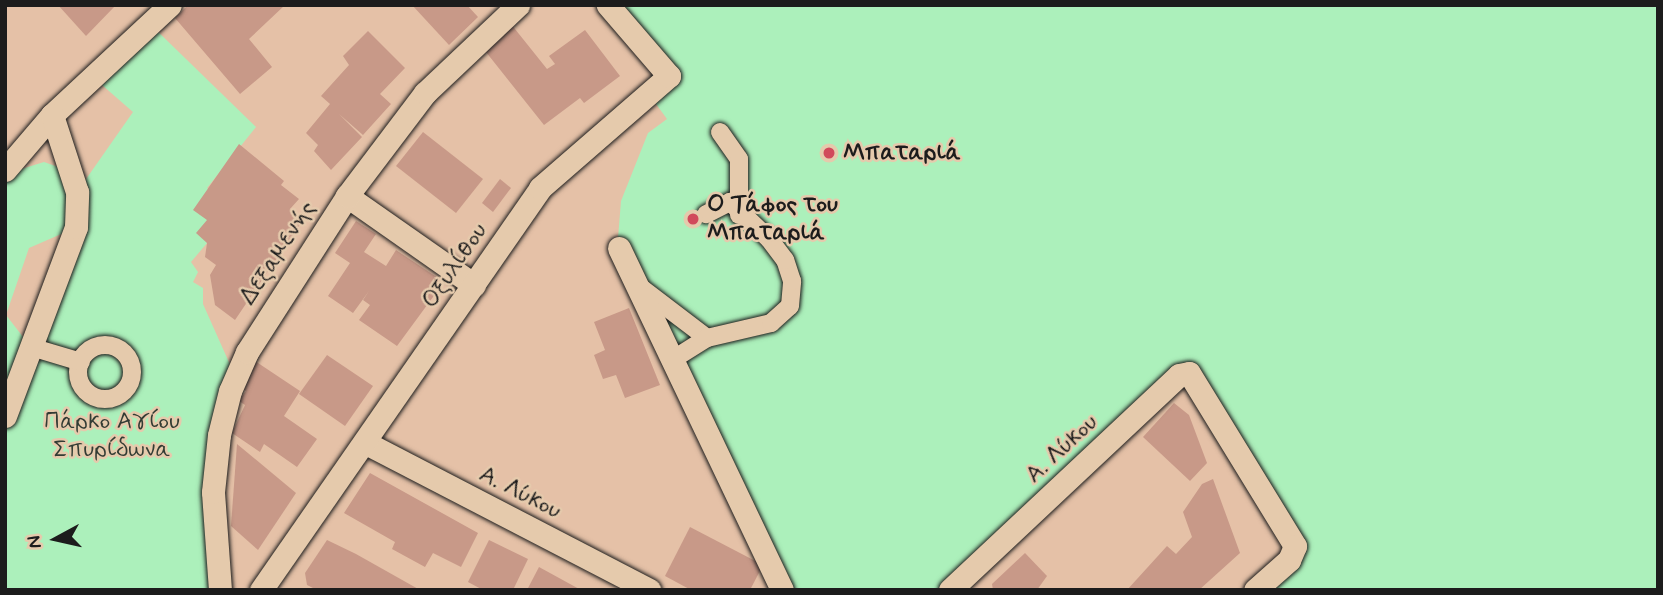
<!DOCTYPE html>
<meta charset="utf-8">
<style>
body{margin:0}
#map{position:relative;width:1663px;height:595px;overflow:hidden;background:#e5c1a7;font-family:Mynerve,sans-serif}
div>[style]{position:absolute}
.green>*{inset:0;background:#acf0bb}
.building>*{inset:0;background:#c89988}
.roads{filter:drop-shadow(0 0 2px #1c1c1c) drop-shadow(0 0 2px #1c1c1c)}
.pedestrian>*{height:18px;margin:-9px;padding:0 9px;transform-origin:9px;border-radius:9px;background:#e5caac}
.pedestrian>.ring{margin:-9px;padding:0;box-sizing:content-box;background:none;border:18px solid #e5caac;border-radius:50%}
.minor>*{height:23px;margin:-11.5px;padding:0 11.5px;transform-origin:11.5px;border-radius:11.5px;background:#e5caac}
.dots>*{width:19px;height:19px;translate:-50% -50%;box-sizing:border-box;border:4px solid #e5caac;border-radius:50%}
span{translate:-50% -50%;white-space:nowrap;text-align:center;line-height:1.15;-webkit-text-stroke:5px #e5caac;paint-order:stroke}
.poi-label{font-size:24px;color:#1c1c1c;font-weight:700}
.left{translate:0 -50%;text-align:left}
.street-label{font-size:24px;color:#1c1c1c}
.park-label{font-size:24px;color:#323c34}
.frame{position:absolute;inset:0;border:7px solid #1c1c1c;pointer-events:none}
.north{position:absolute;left:21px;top:504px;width:70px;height:70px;-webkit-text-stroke:5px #e5caac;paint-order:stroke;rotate:262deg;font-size:19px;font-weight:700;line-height:28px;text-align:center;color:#1c1c1c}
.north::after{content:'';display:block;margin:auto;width:24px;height:32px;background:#1c1c1c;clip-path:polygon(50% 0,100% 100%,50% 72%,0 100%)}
</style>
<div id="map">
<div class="green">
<i style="clip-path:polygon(608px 5px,1658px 5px,1658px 590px,1259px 590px,1295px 546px,1189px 373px,950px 590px,782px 590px,618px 238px,621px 201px,648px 133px,667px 119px,648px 93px,669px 76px)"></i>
<i style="clip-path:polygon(evenodd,150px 24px,256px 127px,207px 188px,228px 201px,213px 236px,191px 262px,198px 272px,193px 282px,203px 288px,203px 304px,236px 378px,226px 409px,221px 590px,5px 590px,5px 174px,44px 162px,64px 169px,77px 192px,133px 112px,94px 78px,150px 24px,75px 228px,30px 346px,6px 315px,29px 248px,75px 228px)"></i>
</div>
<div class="building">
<i style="clip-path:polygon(58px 5px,116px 5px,86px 36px)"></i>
<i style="clip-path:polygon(188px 5px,285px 5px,249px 39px,272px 67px,240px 94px,175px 18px)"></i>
<i style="clip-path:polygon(412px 5px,467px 5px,478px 17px,449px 45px)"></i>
<i style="clip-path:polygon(511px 24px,547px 69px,555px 64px,549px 56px,585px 30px,620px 76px,584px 103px,580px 98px,544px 125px,482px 47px)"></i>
<i style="clip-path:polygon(368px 31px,405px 68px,380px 94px,391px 104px,363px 135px,339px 114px,362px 137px,331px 170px,314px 151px,318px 145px,306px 133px,330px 104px,321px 96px,349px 65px,343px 56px)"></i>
<i style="clip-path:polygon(423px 132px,483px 179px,456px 213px,396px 166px)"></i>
<i style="clip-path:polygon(239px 144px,284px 181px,281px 185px,299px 199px,290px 209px,303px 220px,235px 320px,215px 305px,210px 275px,216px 265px,205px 257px,207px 243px,196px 233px,207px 220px,193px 210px)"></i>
<i style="clip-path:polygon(500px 179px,511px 188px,493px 212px,482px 203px)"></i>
<i style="clip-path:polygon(356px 221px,376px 234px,364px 252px,386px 266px,396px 250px,444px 282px,397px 346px,359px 320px,370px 305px,363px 300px,369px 291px,353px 313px,328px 296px,350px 263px,335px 253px)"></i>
<i style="clip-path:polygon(629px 308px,660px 385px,625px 398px,616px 375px,603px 379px,594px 355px,605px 350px,594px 322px)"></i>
<i style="clip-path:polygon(327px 355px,373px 386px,345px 426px,299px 394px)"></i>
<i style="clip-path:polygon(255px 361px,300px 391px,284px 416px,317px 439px,297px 467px,264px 444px,260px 452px,232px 433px,245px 405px,239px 401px,246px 391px,239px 386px)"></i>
<i style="clip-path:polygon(1174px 403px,1189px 415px,1207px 463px,1190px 481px,1143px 437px)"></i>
<i style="clip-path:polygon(237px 444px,296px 493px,258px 550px,231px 526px)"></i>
<i style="clip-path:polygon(370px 473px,478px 533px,461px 567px,433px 553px,425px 567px,392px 549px,395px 542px,344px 513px)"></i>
<i style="clip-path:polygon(1213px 479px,1240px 553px,1199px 590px,1127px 590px,1167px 546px,1176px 554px,1192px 537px,1183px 512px,1202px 484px)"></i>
<i style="clip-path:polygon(690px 527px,763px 565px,750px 590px,691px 590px,665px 576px)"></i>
<i style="clip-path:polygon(327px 540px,356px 554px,420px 590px,317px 590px,307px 585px,305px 573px)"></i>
<i style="clip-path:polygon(489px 540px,528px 559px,513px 590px,483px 590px,468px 582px)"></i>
<i style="clip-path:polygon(1025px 553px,1047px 576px,1037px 590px,993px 590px,992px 584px)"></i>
<i style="clip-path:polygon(539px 567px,581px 590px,527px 590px)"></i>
</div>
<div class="roads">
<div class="pedestrian">
<i style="left:720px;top:132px;width:33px;rotate:55deg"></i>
<i style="left:739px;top:159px;width:56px;rotate:90deg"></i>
<i style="left:636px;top:284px;width:89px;rotate:37.3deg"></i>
<i class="ring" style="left:78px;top:345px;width:36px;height:36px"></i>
<i style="left:31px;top:347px;width:52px;rotate:16.7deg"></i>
<i style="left:672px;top:360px;width:41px;rotate:-32.2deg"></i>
<i style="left:707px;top:338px;width:66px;rotate:-13.2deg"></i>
<i style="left:771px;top:323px;width:25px;rotate:-42deg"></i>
<i style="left:790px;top:306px;width:25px;rotate:-85deg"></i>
<i style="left:792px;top:281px;width:22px;rotate:-108deg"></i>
<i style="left:785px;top:260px;width:26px;rotate:-127deg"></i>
<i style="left:769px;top:239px;width:54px;rotate:-136.5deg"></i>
<i style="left:730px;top:202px;width:27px;rotate:153deg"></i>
</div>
<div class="minor">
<i style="left:5px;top:170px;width:72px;rotate:-49.5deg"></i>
<i style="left:52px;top:115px;width:161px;rotate:-43deg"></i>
<i style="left:347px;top:196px;width:155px;rotate:35deg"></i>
<i style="left:619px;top:248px;width:379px;rotate:64.5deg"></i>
<i style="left:5px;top:416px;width:202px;rotate:-69.4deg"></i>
<i style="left:76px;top:227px;width:35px;rotate:-88deg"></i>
<i style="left:77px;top:192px;width:81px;rotate:-108deg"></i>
<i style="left:366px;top:443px;width:319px;rotate:27.4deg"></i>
<i style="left:220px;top:590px;width:98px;rotate:-94.1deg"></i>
<i style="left:213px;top:492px;width:57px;rotate:-84deg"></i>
<i style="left:219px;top:435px;width:45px;rotate:-76deg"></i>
<i style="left:230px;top:391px;width:43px;rotate:-66.4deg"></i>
<i style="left:247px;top:352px;width:185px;rotate:-57.3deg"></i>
<i style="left:347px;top:196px;width:129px;rotate:-52.9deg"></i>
<i style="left:425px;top:93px;width:128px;rotate:-43.4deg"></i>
<i style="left:261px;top:590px;width:489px;rotate:-55.2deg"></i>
<i style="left:540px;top:188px;width:171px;rotate:-41deg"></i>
<i style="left:669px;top:76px;width:94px;rotate:-130.7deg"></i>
<i style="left:950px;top:590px;width:314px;rotate:-43.2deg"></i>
<i style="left:1179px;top:375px;width:10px;rotate:-11deg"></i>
<i style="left:1189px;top:373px;width:203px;rotate:58.5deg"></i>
<i style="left:1295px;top:546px;width:15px;rotate:113deg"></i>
<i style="left:1289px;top:560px;width:45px;rotate:138.6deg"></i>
</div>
</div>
<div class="dots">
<i style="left:829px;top:153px;background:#d1495b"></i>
<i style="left:693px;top:219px;background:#d1495b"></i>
</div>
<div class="poi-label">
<span class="left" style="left:843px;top:153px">Μπαταριά</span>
<span class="left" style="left:707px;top:219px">Ο Τάφος του<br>Μπαταριά</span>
</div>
<div class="street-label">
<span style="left:278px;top:253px;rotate:-57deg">Δεξαμενής</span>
<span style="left:455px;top:266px;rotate:-56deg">Οξυλίθου</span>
<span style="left:1062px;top:449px;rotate:-43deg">Α. Λύκου</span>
<span style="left:520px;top:493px;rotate:27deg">Α. Λύκου</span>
</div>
<div class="park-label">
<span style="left:112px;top:436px">Πάρκο Αγίου<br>Σπυρίδωνα</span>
</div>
<div class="frame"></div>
<div class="north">N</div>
</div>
